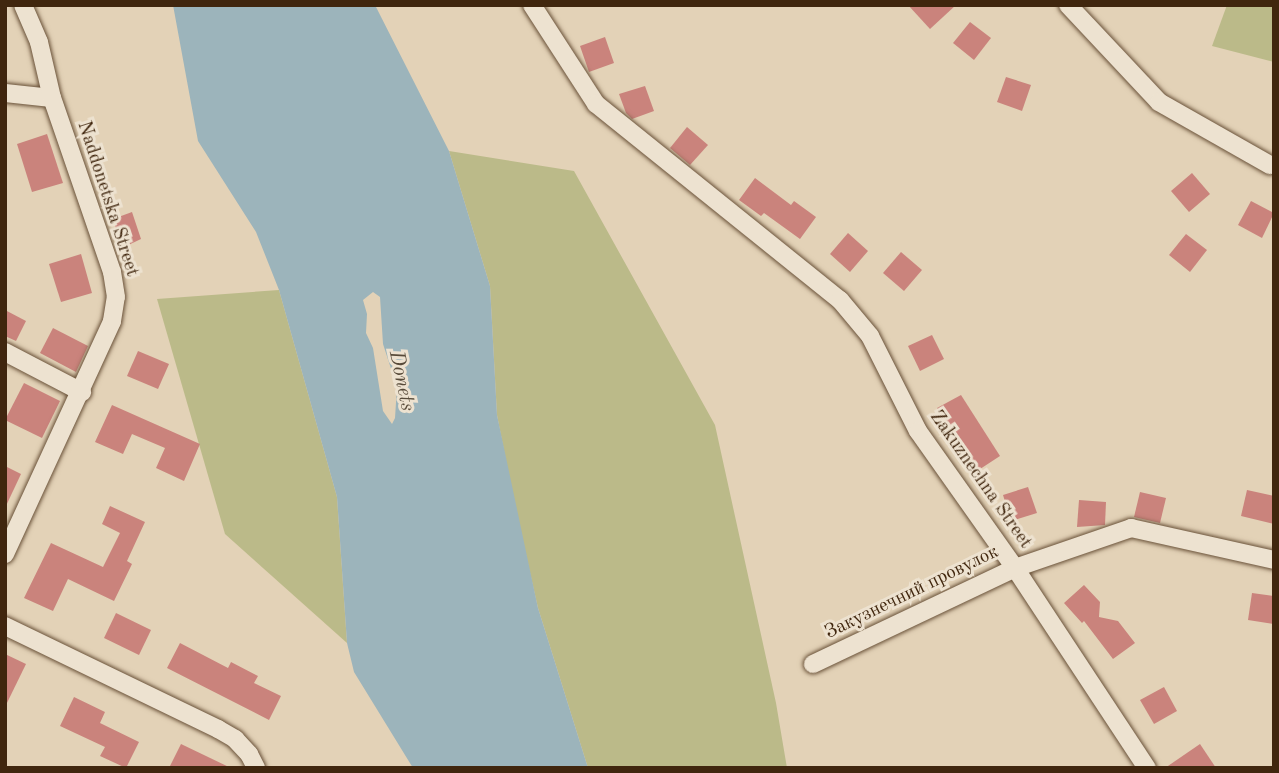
<!DOCTYPE html>
<meta charset="utf-8">
<style>
body{margin:0}
#map{position:relative;width:1279px;height:773px;overflow:hidden;background:#e3d2b7;font-family:"Old Standard TT",serif}
div>[style]{position:absolute}
.green>*{inset:0;background:#bbba89}
.water>*{inset:0;background:#9cb4bb}
.building>*{inset:0;background:#ca837c}
.roads{filter:drop-shadow(0 0 2px #695138) drop-shadow(0 0 2px #695138)}
.minor>*{height:18px;margin:-9px;padding:0 9px;transform-origin:9px;border-radius:9px;background:#ede2d0}
span{translate:-50% -50%;white-space:nowrap;text-align:center;line-height:1.15;-webkit-text-stroke:6px #ede2d0;paint-order:stroke}
.street-label{font-size:19px;color:#40260e}
.water-label{font-size:21px;color:#574a39;font-style:italic}
.frame{position:absolute;inset:0;border:7px solid #40260e;pointer-events:none}
</style>
<div id="map">
<div class="green">
<i style="clip-path:polygon(1227px 5px,1274px 5px,1274px 62px,1212px 46px)"></i>
<i style="clip-path:polygon(449px 151px,574px 171px,715px 425px,776px 703px,787px 768px,588px 768px,538px 608px,514px 502px,497px 415px,490px 286px)"></i>
<i style="clip-path:polygon(279px 290px,337px 497px,347px 643px,225px 534px,157px 299px)"></i>
</div>
<div class="water">
<i style="clip-path:polygon(evenodd,173px 5px,375px 5px,449px 151px,490px 286px,497px 415px,538px 608px,588px 768px,413px 768px,354px 672px,347px 643px,337px 497px,279px 290px,256px 232px,198px 141px,173px 5px,373px 292px,380px 297px,383px 344px,397px 387px,395px 418px,392px 424px,383px 411px,373px 348px,366px 333px,367px 314px,363px 300px,373px 292px)"></i>
</div>
<div class="building">
<i style="clip-path:polygon(908px 5px,956px 5px,930px 29px)"></i>
<i style="clip-path:polygon(970px 22px,991px 38px,974px 60px,953px 43px)"></i>
<i style="clip-path:polygon(605px 37px,614px 63px,589px 72px,580px 46px)"></i>
<i style="clip-path:polygon(1006px 77px,1031px 85px,1022px 111px,997px 102px)"></i>
<i style="clip-path:polygon(645px 86px,654px 111px,632px 119px,626px 113px,619px 94px)"></i>
<i style="clip-path:polygon(687px 127px,708px 145px,690px 165px,670px 148px)"></i>
<i style="clip-path:polygon(47px 134px,63px 183px,32px 192px,17px 144px)"></i>
<i style="clip-path:polygon(1192px 173px,1210px 194px,1189px 212px,1171px 191px)"></i>
<i style="clip-path:polygon(755px 178px,791px 205px,794px 201px,816px 217px,800px 239px,764px 213px,761px 216px,739px 200px)"></i>
<i style="clip-path:polygon(1251px 201px,1274px 213px,1262px 238px,1238px 225px)"></i>
<i style="clip-path:polygon(132px 212px,141px 239px,122px 248px,113px 219px)"></i>
<i style="clip-path:polygon(848px 233px,868px 251px,850px 272px,830px 254px)"></i>
<i style="clip-path:polygon(1186px 234px,1207px 250px,1190px 272px,1169px 255px)"></i>
<i style="clip-path:polygon(901px 252px,922px 270px,904px 291px,883px 273px)"></i>
<i style="clip-path:polygon(81px 254px,92px 293px,61px 302px,49px 264px)"></i>
<i style="clip-path:polygon(5px 310px,26px 321px,16px 341px,5px 336px)"></i>
<i style="clip-path:polygon(53px 328px,88px 346px,76px 372px,40px 353px)"></i>
<i style="clip-path:polygon(932px 335px,944px 359px,920px 371px,908px 346px)"></i>
<i style="clip-path:polygon(138px 351px,169px 364px,158px 389px,127px 376px)"></i>
<i style="clip-path:polygon(24px 383px,60px 401px,42px 438px,5px 420px)"></i>
<i style="clip-path:polygon(961px 395px,1000px 456px,977px 471px,937px 408px)"></i>
<i style="clip-path:polygon(112px 405px,200px 444px,184px 481px,156px 468px,165px 448px,132px 434px,123px 454px,95px 442px)"></i>
<i style="clip-path:polygon(5px 466px,21px 474px,5px 508px)"></i>
<i style="clip-path:polygon(1028px 487px,1037px 513px,1011px 521px,1003px 495px)"></i>
<i style="clip-path:polygon(1247px 490px,1274px 496px,1274px 524px,1241px 516px)"></i>
<i style="clip-path:polygon(1140px 492px,1166px 498px,1160px 523px,1134px 517px)"></i>
<i style="clip-path:polygon(1079px 500px,1106px 502px,1105px 525px,1077px 527px)"></i>
<i style="clip-path:polygon(110px 506px,145px 522px,127px 561px,132px 564px,114px 601px,68px 579px,53px 611px,24px 598px,51px 543px,103px 567px,120px 533px,102px 524px)"></i>
<i style="clip-path:polygon(1084px 585px,1100px 602px,1099px 617px,1118px 621px,1135px 643px,1113px 659px,1084px 621px,1082px 623px,1064px 603px)"></i>
<i style="clip-path:polygon(1252px 593px,1274px 596px,1274px 624px,1248px 620px)"></i>
<i style="clip-path:polygon(116px 613px,151px 630px,139px 655px,104px 638px)"></i>
<i style="clip-path:polygon(180px 643px,228px 668px,231px 662px,258px 676px,254px 683px,281px 696px,269px 720px,167px 668px)"></i>
<i style="clip-path:polygon(5px 654px,26px 664px,5px 707px)"></i>
<i style="clip-path:polygon(1164px 687px,1177px 711px,1154px 724px,1140px 700px)"></i>
<i style="clip-path:polygon(74px 697px,105px 712px,100px 723px,139px 742px,126px 768px,100px 756px,105px 747px,60px 726px)"></i>
<i style="clip-path:polygon(181px 744px,231px 768px,169px 768px)"></i>
<i style="clip-path:polygon(1200px 744px,1216px 768px,1165px 768px)"></i>
</div>
<div class="roads">
<div class="minor">
<i style="left:532px;top:5px;width:118px;rotate:57.1deg"></i>
<i style="left:596px;top:104px;width:313px;rotate:38.8deg"></i>
<i style="left:840px;top:300px;width:47px;rotate:50.2deg"></i>
<i style="left:870px;top:336px;width:106px;rotate:63.2deg"></i>
<i style="left:918px;top:431px;width:168px;rotate:54.7deg"></i>
<i style="left:1015px;top:568px;width:240px;rotate:56.6deg"></i>
<i style="left:1068px;top:5px;width:133px;rotate:46.8deg"></i>
<i style="left:1159px;top:102px;width:128px;rotate:29.6deg"></i>
<i style="left:5px;top:93px;width:47px;rotate:6.1deg"></i>
<i style="left:5px;top:352px;width:87px;rotate:27.5deg"></i>
<i style="left:5px;top:554px;width:256px;rotate:-65.3deg"></i>
<i style="left:112px;top:321px;width:24px;rotate:-81deg"></i>
<i style="left:116px;top:297px;width:25px;rotate:-99deg"></i>
<i style="left:112px;top:272px;width:184px;rotate:-109deg"></i>
<i style="left:52px;top:98px;width:57px;rotate:-103.1deg"></i>
<i style="left:39px;top:42px;width:40px;rotate:-113.4deg"></i>
<i style="left:5px;top:626px;width:237px;rotate:25.8deg"></i>
<i style="left:218px;top:729px;width:20px;rotate:30deg"></i>
<i style="left:235px;top:739px;width:21px;rotate:47deg"></i>
<i style="left:249px;top:754px;width:16px;rotate:63deg"></i>
<i style="left:813px;top:664px;width:224px;rotate:-25.4deg"></i>
<i style="left:1015px;top:568px;width:123px;rotate:-19deg"></i>
<i style="left:1131px;top:528px;width:147px;rotate:12.6deg"></i>
</div>
</div>
<div class="street-label">
<span style="left:107px;top:199px;rotate:72deg">Naddonetska Street</span>
<span style="left:980px;top:480px;rotate:55deg">Zakuznechna Street</span>
<span style="left:912px;top:593px;rotate:-26deg">Закузнечний провулок</span>
</div>
<div class="water-label">
<span style="left:401px;top:381px;rotate:78deg">Donets</span>
</div>
<div class="frame"></div>
</div>
